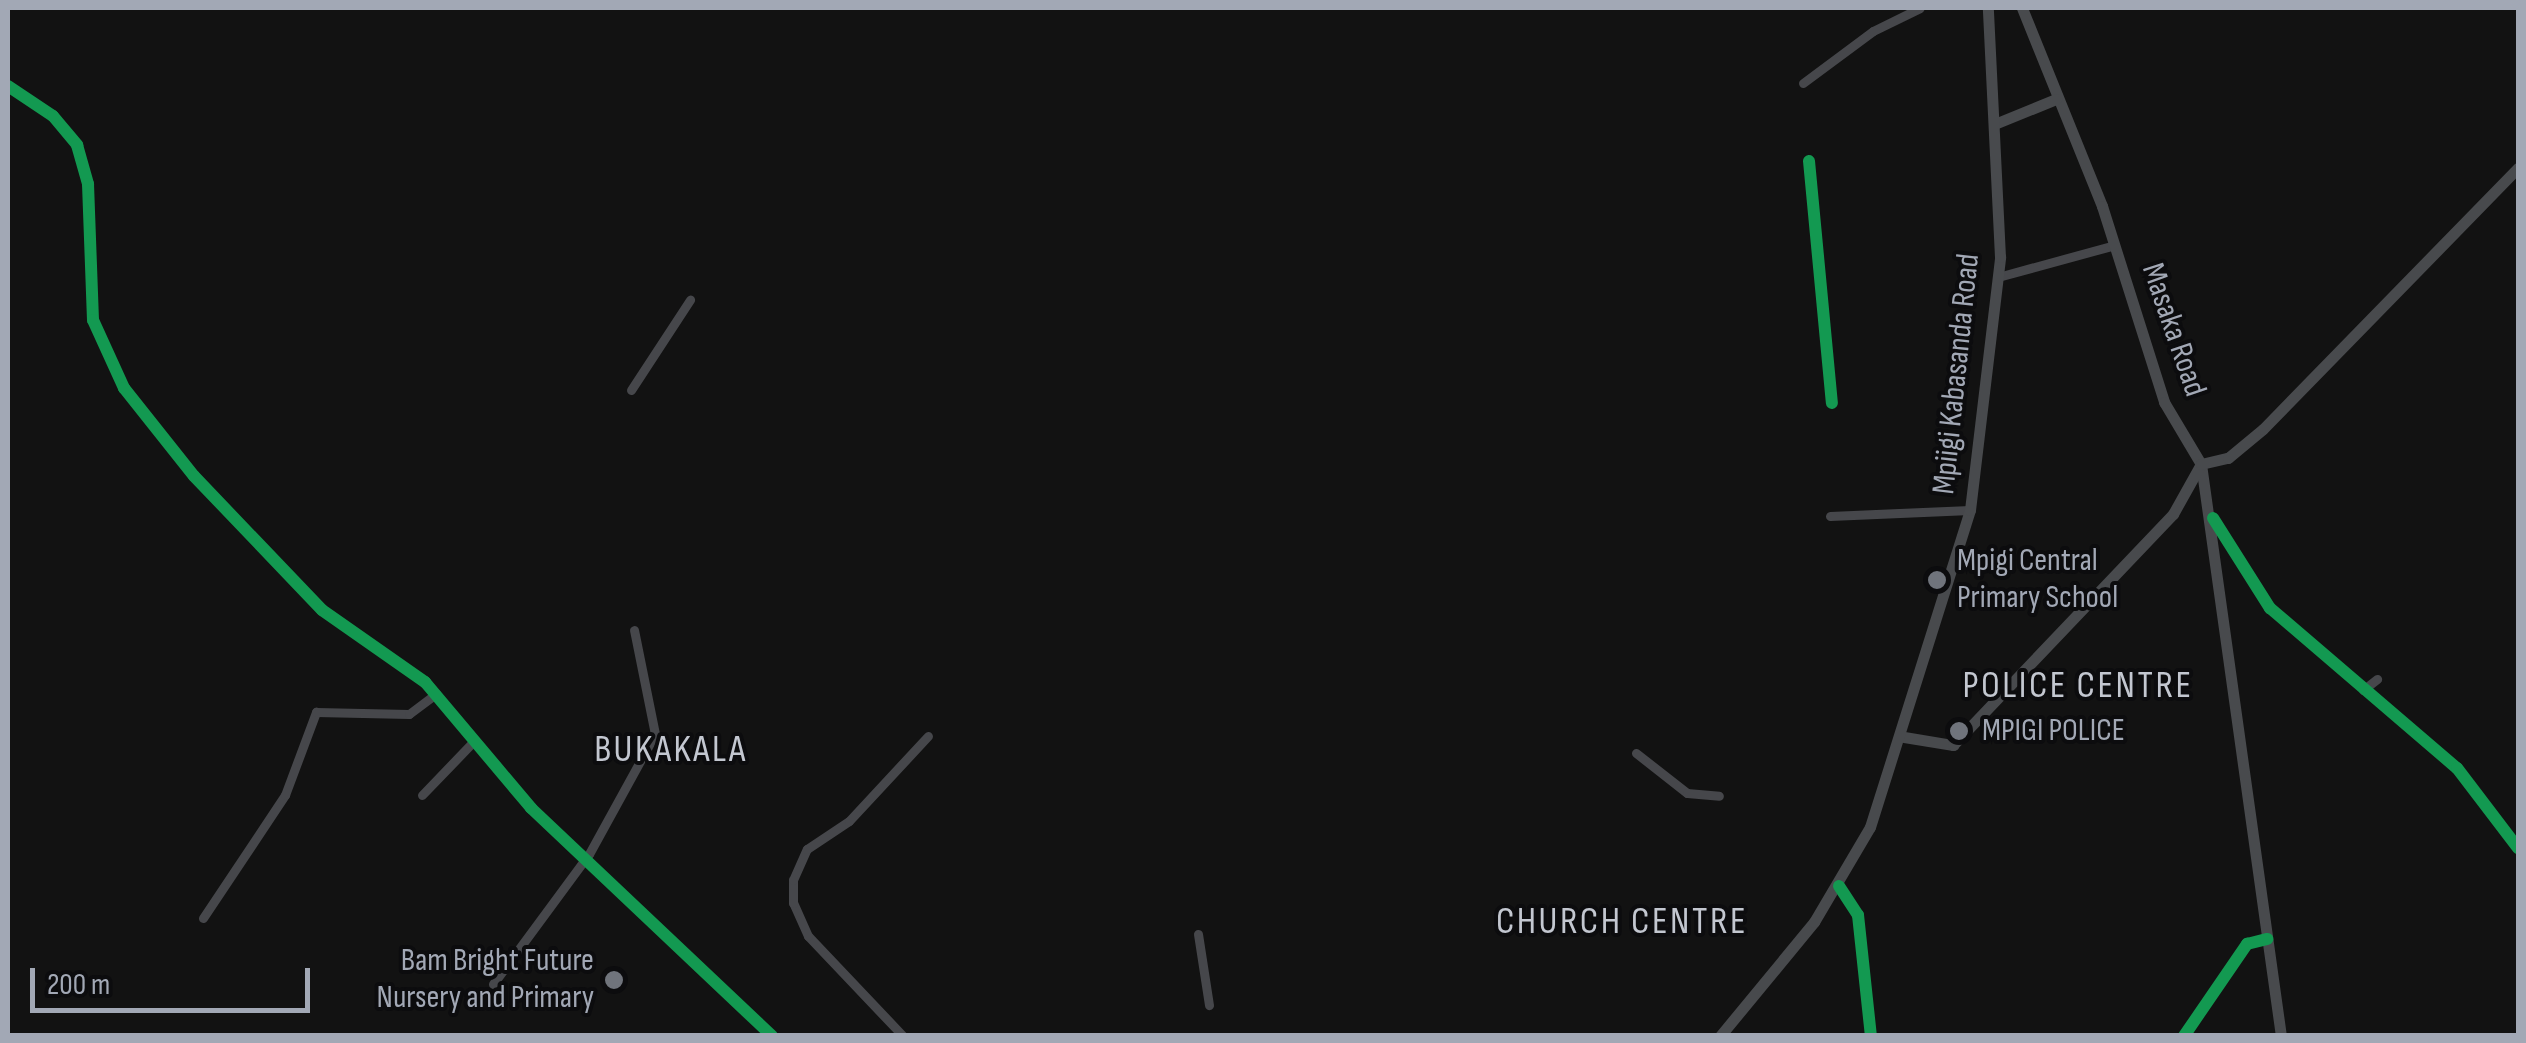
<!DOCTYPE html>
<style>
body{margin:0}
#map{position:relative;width:2526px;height:1043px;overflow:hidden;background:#121212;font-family:"Sofia Sans Condensed",sans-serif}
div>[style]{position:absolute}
.minor>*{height:9px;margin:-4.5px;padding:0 4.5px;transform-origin:4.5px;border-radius:4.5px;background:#46474b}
.major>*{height:11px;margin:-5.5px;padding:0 5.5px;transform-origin:5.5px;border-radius:5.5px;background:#484a4d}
.cycleway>*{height:12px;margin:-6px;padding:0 6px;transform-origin:6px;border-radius:6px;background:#139951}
.dots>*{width:28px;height:28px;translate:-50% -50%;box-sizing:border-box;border:5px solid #0c0c0e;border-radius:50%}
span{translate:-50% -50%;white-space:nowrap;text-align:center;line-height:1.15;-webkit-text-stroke:8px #0c0c0e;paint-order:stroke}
.street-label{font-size:32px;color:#a2a8b5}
.poi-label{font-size:32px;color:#a2a8b5}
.left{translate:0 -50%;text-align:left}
.right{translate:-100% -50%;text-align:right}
.quarter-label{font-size:38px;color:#c3c7d0;letter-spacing:2.5px}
.frame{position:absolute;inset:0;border:10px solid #a2a8b5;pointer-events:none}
.scale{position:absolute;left:30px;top:968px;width:280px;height:45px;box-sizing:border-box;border:5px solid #a2a8b5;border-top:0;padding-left:12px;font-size:30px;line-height:35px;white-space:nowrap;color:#a2a8b5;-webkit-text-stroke:8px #0c0c0e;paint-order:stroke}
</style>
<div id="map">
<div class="minor">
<i style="left:1803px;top:83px;width:87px;rotate:-36.6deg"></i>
<i style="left:1873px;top:31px;width:52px;rotate:-26.1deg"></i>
<i style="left:8px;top:86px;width:54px;rotate:33.7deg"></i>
<i style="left:53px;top:116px;width:38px;rotate:50deg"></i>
<i style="left:77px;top:145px;width:41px;rotate:74.2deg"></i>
<i style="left:88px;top:184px;width:136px;rotate:87.9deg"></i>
<i style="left:93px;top:320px;width:75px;rotate:65.5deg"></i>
<i style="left:124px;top:388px;width:112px;rotate:51.5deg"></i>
<i style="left:194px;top:476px;width:185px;rotate:46.3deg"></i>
<i style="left:322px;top:610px;width:126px;rotate:35deg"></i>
<i style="left:425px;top:682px;width:165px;rotate:49.9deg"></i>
<i style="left:531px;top:808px;width:332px;rotate:43.4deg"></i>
<i style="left:1809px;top:161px;width:243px;rotate:84.6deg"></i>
<i style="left:1998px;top:277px;width:121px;rotate:-15.3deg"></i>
<i style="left:631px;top:390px;width:108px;rotate:-56.8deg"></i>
<i style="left:1830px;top:516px;width:140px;rotate:-2.5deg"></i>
<i style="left:2213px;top:518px;width:107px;rotate:57.7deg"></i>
<i style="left:2270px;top:608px;width:246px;rotate:40.6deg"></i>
<i style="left:2457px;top:768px;width:101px;rotate:52.7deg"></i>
<i style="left:2363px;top:690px;width:18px;rotate:-38deg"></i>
<i style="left:1636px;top:753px;width:65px;rotate:38.1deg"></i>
<i style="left:1687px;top:793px;width:32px;rotate:5deg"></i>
<i style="left:422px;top:795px;width:75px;rotate:-46.1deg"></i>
<i style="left:1839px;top:886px;width:35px;rotate:57deg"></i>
<i style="left:1858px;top:915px;width:122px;rotate:83.9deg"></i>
<i style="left:203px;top:918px;width:148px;rotate:-56.3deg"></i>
<i style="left:285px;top:795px;width:89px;rotate:-69.5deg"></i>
<i style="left:316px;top:712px;width:93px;rotate:1.2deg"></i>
<i style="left:409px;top:714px;width:34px;rotate:-37deg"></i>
<i style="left:1198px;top:934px;width:72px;rotate:81.2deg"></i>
<i style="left:493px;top:984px;width:162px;rotate:-53.6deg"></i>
<i style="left:589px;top:854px;width:137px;rotate:-61.2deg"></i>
<i style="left:655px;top:734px;width:106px;rotate:-101.4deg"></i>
<i style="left:903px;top:1036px;width:138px;rotate:-133.5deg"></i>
<i style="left:808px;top:936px;width:36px;rotate:-114deg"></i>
<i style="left:793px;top:903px;width:23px;rotate:-90deg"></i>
<i style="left:793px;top:880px;width:34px;rotate:-66deg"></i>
<i style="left:807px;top:849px;width:50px;rotate:-33.7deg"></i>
<i style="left:849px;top:821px;width:116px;rotate:-47.1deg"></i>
<i style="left:2184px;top:1036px;width:112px;rotate:-55.6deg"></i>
<i style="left:2247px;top:944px;width:21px;rotate:-14deg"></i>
</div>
<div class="major">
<i style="left:2022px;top:8px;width:214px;rotate:68deg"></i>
<i style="left:2102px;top:206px;width:206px;rotate:72.4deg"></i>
<i style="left:2164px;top:402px;width:72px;rotate:59.2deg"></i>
<i style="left:2201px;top:464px;width:578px;rotate:82.04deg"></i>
<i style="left:1997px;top:123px;width:64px;rotate:-22.1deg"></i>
<i style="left:1904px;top:737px;width:50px;rotate:9.3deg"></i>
<i style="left:1953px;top:745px;width:319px;rotate:-46.4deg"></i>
<i style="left:2173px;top:514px;width:57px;rotate:-60.8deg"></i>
<i style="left:2201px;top:464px;width:28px;rotate:-13deg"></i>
<i style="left:2228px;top:458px;width:45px;rotate:-39.6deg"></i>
<i style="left:2263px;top:429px;width:365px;rotate:-45.7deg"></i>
<i style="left:1720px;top:1036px;width:148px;rotate:-50.5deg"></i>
<i style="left:1814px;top:922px;width:110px;rotate:-59.5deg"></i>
<i style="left:1870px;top:827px;width:332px;rotate:-72.5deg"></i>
<i style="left:1970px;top:510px;width:255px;rotate:-83.2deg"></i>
<i style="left:2000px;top:257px;width:249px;rotate:-92.8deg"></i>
</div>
<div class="cycleway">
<i style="left:8px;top:86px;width:54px;rotate:33.7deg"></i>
<i style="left:53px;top:116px;width:38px;rotate:50deg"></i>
<i style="left:77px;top:145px;width:41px;rotate:74.2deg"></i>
<i style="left:88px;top:184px;width:136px;rotate:87.9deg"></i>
<i style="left:93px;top:320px;width:75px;rotate:65.5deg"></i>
<i style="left:124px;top:388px;width:112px;rotate:51.5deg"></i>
<i style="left:194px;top:476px;width:185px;rotate:46.3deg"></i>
<i style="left:322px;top:610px;width:126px;rotate:35deg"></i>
<i style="left:425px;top:682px;width:165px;rotate:49.9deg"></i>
<i style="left:531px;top:808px;width:332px;rotate:43.4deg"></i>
<i style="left:1809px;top:161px;width:243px;rotate:84.6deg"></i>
<i style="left:2213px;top:518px;width:107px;rotate:57.7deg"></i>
<i style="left:2270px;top:608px;width:246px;rotate:40.6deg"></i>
<i style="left:2457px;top:768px;width:101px;rotate:52.7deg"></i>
<i style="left:1839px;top:886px;width:35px;rotate:57deg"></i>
<i style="left:1858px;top:915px;width:122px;rotate:83.9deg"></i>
<i style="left:2184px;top:1036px;width:112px;rotate:-55.6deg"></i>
<i style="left:2247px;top:944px;width:21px;rotate:-14deg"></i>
</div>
<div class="dots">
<i style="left:1937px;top:580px;background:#70747c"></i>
<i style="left:1959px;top:731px;background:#70747c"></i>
<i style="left:614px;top:980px;background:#70747c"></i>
</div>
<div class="street-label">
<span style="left:2173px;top:330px;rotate:71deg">Masaka Road</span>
<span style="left:1957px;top:374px;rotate:-84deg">Mpiigi Kabasanda Road</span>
</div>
<div class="poi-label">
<span class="left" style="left:1957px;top:580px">Mpigi Central<br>Primary School</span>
<span class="left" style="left:1982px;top:731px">MPIGI POLICE</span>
<span class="right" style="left:594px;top:980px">Bam Bright Future<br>Nursery and Primary</span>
</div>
<div class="quarter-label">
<span style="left:2078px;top:686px">POLICE CENTRE</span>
<span style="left:671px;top:750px">BUKAKALA</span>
<span style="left:1622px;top:922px">CHURCH CENTRE</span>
</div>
<div class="frame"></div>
<div class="scale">200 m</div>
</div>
